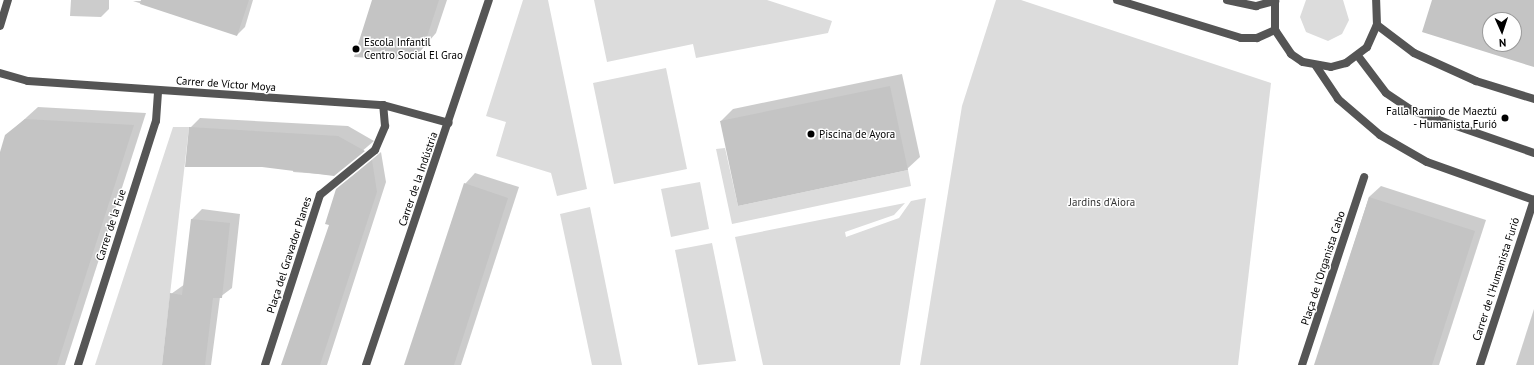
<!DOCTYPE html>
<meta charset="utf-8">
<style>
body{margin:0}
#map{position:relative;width:1534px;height:365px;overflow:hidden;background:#fff;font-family:"PT Sans",sans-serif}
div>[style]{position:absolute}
.green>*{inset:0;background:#dcdcdc}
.shadow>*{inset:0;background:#0003}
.building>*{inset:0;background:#c4c4c4}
.pedestrian>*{height:8px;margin:-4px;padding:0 4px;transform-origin:4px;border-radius:4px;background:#555}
.minor>*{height:8px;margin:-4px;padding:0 4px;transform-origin:4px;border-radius:4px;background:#555}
.dots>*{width:11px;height:11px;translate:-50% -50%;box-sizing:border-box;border:2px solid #fff;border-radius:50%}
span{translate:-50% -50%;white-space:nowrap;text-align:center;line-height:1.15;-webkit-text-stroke:3px #fff;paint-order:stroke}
.poi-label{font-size:11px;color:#000}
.left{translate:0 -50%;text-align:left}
.right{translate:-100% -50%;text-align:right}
.street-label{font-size:11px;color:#000}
.park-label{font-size:11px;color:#333}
.north{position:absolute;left:1482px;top:12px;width:40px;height:40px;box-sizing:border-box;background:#fff;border:1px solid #999;border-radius:50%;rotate:177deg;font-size:11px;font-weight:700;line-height:16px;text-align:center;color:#000}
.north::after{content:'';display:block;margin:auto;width:14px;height:18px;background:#000;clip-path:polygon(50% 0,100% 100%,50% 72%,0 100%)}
</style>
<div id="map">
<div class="green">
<i style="clip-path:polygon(523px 0,548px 0,587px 189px,557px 196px,551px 173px,496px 156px,506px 122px,486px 116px)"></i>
<i style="clip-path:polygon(594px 0,767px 0,832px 21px,828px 33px,696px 58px,693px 44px,607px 62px)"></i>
<i style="clip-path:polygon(996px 0,1021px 0,1271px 83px,1238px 365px,920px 365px,962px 106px)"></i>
<i style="clip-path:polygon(1306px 0,1343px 0,1349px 20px,1342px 34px,1328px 41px,1306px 32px,1300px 17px)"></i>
<i style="clip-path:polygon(666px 68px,687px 169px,614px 184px,593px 83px)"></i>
<i style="clip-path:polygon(173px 127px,189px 127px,162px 365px,95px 365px)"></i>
<i style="clip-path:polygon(725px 148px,738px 206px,908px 170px,911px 186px,732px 224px,716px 149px)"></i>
<i style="clip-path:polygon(700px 182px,709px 229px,671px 237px,661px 189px)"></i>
<i style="clip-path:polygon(926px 198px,900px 365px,763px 365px,735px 237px,905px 203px,894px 215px,845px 232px,846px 237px,899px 218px,911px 201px)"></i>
<i style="clip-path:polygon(590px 207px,622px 365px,592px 365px,560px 214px)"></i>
<i style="clip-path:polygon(712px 243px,736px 361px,698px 365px,675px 250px)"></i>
</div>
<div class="shadow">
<i style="clip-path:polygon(71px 0,109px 0,109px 9px,101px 17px,70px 16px)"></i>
<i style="clip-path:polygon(253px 0,245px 27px,237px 35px,133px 1px)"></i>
<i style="clip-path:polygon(373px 0,447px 0,436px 33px,417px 55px,411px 53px,405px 59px)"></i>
<i style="clip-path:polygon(902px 74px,920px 157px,907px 169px,721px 121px,733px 109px)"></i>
<i style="clip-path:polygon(38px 107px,146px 113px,65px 365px,0 365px,0 155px,6px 136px)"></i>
<i style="clip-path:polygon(200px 118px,348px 126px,374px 141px,334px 175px,293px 172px,294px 168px,262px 166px,190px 128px)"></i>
<i style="clip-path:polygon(381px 152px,386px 182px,327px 365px,284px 365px,330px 225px,336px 190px)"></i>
<i style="clip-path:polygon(475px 173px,519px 187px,461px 365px,406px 365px,465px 184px)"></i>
<i style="clip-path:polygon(1381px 186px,1486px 220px,1439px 365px,1315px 365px,1369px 197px)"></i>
<i style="clip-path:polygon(202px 209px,240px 214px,232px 288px,220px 297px,211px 365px,163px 365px,171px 294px,185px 284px,192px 219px)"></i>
<i style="clip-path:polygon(1534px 309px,1534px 365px,1516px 365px)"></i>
</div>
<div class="building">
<i style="clip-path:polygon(141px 0,249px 0,237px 36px,140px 4px)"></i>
<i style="clip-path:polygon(372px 0,439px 0,424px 46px,421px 45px,417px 56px,408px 53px,405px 60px,354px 57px)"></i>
<i style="clip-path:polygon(evenodd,1432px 0,1534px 0,1534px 67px,1422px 32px,1432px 0,1490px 20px,1514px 20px,1514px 44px,1490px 44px,1490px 20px)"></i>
<i style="clip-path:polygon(890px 86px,908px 170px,738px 206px,720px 121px)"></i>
<i style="clip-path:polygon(25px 119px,134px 125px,57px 365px,0 365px,0 152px,5px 135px)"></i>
<i style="clip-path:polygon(189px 127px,338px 136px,365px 151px,334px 176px,262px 167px,185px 167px)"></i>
<i style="clip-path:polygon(372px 160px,377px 192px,320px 365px,281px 365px,329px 225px,325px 224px,336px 189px)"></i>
<i style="clip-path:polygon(464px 183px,508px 198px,454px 365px,404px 365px)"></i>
<i style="clip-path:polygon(1369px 197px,1475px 231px,1432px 365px,1314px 365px)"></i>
<i style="clip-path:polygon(191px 219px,230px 223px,222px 298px,213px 298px,205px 365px,162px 365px,170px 293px,182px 295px)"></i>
</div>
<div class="pedestrian">
<i style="left:265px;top:365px;width:179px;rotate:-72.1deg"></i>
<i style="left:320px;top:195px;width:71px;rotate:-39.3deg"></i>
<i style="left:375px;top:150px;width:26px;rotate:-67deg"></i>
<i style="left:385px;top:126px;width:21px;rotate:-95deg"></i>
<i style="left:1302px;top:365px;width:198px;rotate:-71.7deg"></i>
</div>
<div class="minor">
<i style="left:1117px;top:0;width:130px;rotate:17deg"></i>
<i style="left:1241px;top:38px;width:16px"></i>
<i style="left:1257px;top:38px;width:20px;rotate:-24deg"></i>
<i style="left:1227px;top:0;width:30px;rotate:12deg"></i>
<i style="left:1256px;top:6px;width:20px;rotate:-15deg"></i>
<i style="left:1275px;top:0;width:30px;rotate:90deg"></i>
<i style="left:1275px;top:30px;width:29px;rotate:56deg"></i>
<i style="left:1291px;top:54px;width:14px;rotate:34deg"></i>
<i style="left:1303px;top:62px;width:28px;rotate:10deg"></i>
<i style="left:1331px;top:67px;width:16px;rotate:-15deg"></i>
<i style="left:1346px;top:63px;width:26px;rotate:-37deg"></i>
<i style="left:1367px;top:47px;width:24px;rotate:-66deg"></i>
<i style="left:1377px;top:25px;width:25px;rotate:-92deg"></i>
<i style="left:1377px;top:25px;width:46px;rotate:37.1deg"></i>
<i style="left:1414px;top:53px;width:68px;rotate:24.3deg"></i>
<i style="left:1476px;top:81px;width:61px;rotate:17.2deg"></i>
<i style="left:0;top:26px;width:27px;rotate:-73deg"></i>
<i style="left:1358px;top:56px;width:46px;rotate:52.9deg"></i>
<i style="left:1386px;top:93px;width:32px;rotate:34deg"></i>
<i style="left:1413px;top:111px;width:128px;rotate:19.1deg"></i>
<i style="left:1316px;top:66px;width:40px;rotate:56deg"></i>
<i style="left:1338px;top:99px;width:55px;rotate:40.6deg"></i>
<i style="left:1380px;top:135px;width:54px;rotate:29.9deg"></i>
<i style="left:1427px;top:162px;width:114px;rotate:19.6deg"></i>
<i style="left:0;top:73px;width:29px;rotate:16deg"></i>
<i style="left:28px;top:81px;width:356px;rotate:3.9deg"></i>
<i style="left:383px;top:105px;width:68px;rotate:15.3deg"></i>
<i style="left:78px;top:365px;width:256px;rotate:-72.3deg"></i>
<i style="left:156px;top:121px;width:30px;rotate:-86deg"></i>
<i style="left:366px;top:365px;width:385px;rotate:-71.4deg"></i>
<i style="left:1480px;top:365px;width:174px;rotate:-71.9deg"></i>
</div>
<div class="dots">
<i style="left:356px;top:49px;background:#000"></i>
<i style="left:1505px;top:118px;background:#000"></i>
<i style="left:811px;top:134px;background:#000"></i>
</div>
<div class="poi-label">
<span class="left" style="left:364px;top:49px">Escola Infantil<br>Centro Social El Grao</span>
<span class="right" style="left:1497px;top:118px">Falla Ramiro de Maeztú<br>- Humanista Furió</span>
<span class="left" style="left:819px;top:134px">Piscina de Ayora</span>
</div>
<div class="street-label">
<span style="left:226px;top:84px;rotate:4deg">Carrer de Víctor Moya</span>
<span style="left:418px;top:179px;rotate:-71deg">Carrer de la Indústria</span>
<span style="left:111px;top:225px;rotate:-72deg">Carrer de la Fue</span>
<span style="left:289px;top:255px;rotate:-72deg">Plaça del Gravador Planes</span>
<span style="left:1323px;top:268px;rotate:-72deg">Plaça de l'Organista Cabo</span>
<span style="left:1496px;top:279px;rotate:-72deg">Carrer de l'Humanista Furió</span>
</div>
<div class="park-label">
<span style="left:1102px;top:202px">Jardins d'Aiora</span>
</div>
<div class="north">N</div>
</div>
